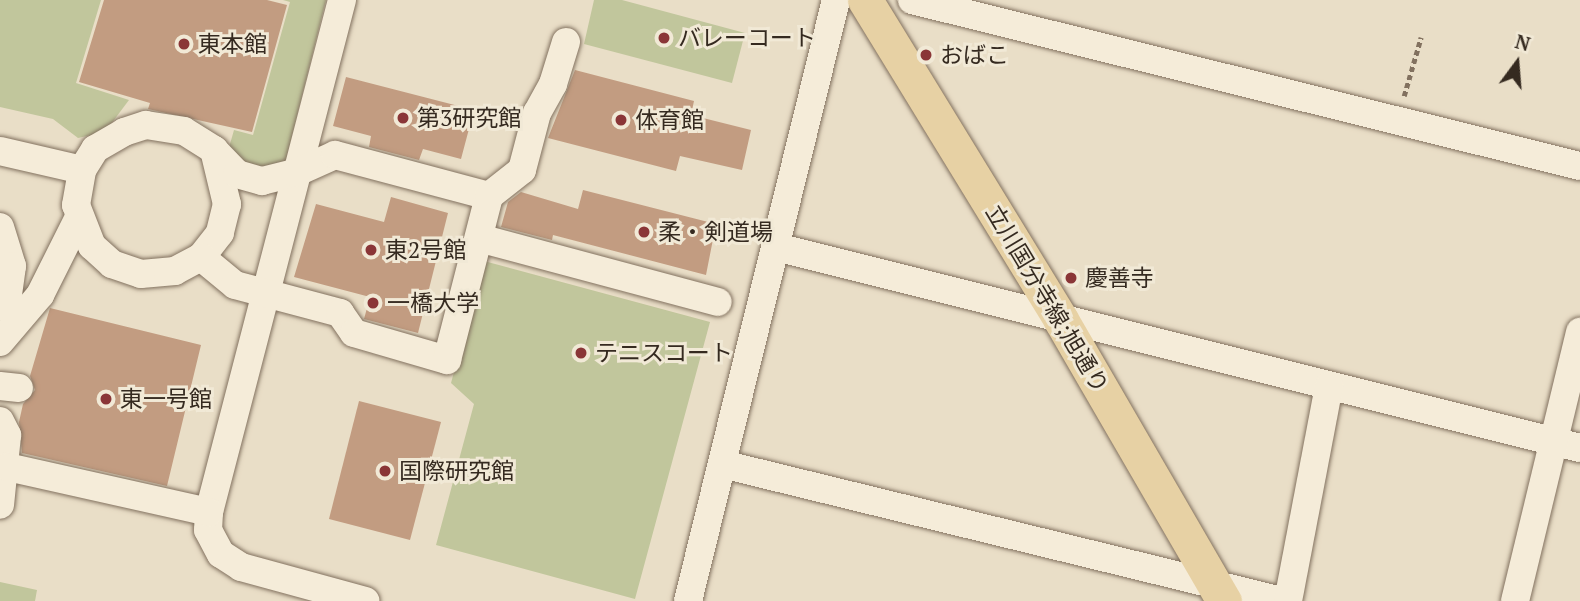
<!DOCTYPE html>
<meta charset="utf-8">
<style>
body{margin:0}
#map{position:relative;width:1580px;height:601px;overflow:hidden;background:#e9dec7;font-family:"PT Serif","Noto Sans JP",serif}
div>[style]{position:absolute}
.green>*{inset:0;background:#c1c69c}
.building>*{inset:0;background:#c29c81}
.path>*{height:4.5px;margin-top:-2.25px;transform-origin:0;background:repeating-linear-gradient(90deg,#82715f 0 5px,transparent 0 8.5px)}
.roads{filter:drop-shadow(0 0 2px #82715f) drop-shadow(0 0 2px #82715f)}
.minor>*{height:28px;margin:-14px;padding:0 14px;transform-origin:14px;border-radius:14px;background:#f5ecd9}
.major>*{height:35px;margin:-17.5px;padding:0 17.5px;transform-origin:17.5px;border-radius:17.5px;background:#e7d1a4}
.dots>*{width:19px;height:19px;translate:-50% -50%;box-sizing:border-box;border:4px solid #f1e9d6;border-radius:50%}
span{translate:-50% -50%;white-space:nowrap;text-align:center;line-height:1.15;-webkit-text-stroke:6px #f1e9d6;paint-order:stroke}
.poi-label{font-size:23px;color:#352a20}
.left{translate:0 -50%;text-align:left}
.street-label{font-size:23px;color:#352a20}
.north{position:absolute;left:1482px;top:28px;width:70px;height:70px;-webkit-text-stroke:5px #f1e9d6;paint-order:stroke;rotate:16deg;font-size:19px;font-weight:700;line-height:28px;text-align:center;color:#352a20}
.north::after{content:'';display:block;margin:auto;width:24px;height:32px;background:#352a20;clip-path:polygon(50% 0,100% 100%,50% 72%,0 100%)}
</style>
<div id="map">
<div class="green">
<i style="clip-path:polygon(0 0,101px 0,76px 83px,129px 100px,105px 132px,78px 138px,53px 119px,0 107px)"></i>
<i style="clip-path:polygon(283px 0,326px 0,285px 164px,261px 173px,230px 153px,230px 144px,234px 130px,253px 135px,290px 2px)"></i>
<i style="clip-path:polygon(594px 0,622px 0,745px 33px,732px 83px,584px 44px)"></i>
<i style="clip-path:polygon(484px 261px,710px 322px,635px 599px,436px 545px,474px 404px,451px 383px)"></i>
<i style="clip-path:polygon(0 582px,37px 590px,35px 601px,0 601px)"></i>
</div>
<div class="building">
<i style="clip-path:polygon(104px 0,267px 0,287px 5px,252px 132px,148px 109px,150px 103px,79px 82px)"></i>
<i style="clip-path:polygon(575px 70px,694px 101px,691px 115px,751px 130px,742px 170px,680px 156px,676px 171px,548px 138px)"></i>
<i style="clip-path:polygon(346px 77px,474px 110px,461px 159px,423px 149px,419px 160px,369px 147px,371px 136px,333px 126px)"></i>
<i style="clip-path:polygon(583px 190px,716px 224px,706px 275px,553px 235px,552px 240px,501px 227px,508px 202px,521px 192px,578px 209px)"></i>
<i style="clip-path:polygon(391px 197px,448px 213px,418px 333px,364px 319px,370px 297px,294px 277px,316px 204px,384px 222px)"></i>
<i style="clip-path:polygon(50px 308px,201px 345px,167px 486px,22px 453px,19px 422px,23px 404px,35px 390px,30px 376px)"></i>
<i style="clip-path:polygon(359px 401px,441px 422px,410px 540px,329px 519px)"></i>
</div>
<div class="path">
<i style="left:1404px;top:96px;width:61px;rotate:-73.9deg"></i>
</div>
<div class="roads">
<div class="minor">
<i style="left:342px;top:0;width:529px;rotate:104.56deg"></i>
<i style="left:209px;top:512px;width:18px;rotate:93deg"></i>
<i style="left:208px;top:530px;width:27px;rotate:62deg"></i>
<i style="left:221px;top:554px;width:24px;rotate:33deg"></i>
<i style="left:241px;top:567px;width:129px;rotate:15.3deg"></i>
<i style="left:912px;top:0;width:688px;rotate:13.96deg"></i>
<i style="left:214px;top:150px;width:56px;rotate:76.5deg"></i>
<i style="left:227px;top:204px;width:30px;rotate:104deg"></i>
<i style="left:220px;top:233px;width:31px;rotate:128deg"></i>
<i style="left:201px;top:257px;width:30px;rotate:152deg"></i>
<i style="left:175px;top:271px;width:34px;rotate:175deg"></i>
<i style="left:141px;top:274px;width:31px;rotate:-161deg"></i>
<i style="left:112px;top:264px;width:27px;rotate:-138deg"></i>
<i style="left:92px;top:246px;width:44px;rotate:-111.3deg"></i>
<i style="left:76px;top:205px;width:36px;rotate:-80deg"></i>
<i style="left:82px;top:170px;width:25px;rotate:-58deg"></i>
<i style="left:95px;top:149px;width:34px;rotate:-30deg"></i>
<i style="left:124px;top:132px;width:23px;rotate:-18deg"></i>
<i style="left:146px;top:125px;width:38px;rotate:9deg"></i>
<i style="left:184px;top:131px;width:36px;rotate:32deg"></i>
<i style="left:214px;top:150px;width:33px;rotate:46deg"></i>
<i style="left:237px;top:174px;width:26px;rotate:16deg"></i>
<i style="left:262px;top:181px;width:34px;rotate:-14deg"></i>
<i style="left:295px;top:173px;width:44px;rotate:-24.2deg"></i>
<i style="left:335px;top:155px;width:159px;rotate:14.9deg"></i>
<i style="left:0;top:151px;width:84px;rotate:13deg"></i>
<i style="left:0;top:227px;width:41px;rotate:72.9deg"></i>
<i style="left:12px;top:266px;width:29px;rotate:98deg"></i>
<i style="left:8px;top:295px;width:14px;rotate:124deg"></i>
<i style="left:479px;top:238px;width:247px;rotate:15deg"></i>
<i style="left:776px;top:247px;width:829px;rotate:14.04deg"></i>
<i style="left:201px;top:257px;width:44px;rotate:39.5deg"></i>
<i style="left:235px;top:285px;width:109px;rotate:14.9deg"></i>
<i style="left:340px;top:313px;width:24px;rotate:55deg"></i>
<i style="left:354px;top:333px;width:97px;rotate:16.2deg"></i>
<i style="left:447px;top:360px;width:169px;rotate:-75.6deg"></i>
<i style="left:489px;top:196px;width:42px;rotate:-38.2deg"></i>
<i style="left:522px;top:170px;width:59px;rotate:-75.3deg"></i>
<i style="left:537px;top:113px;width:33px;rotate:-61deg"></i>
<i style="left:553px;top:84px;width:44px;rotate:-72.8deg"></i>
<i style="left:0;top:342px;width:62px;rotate:-49.6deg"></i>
<i style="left:40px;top:295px;width:85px;rotate:-63.4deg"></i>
<i style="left:0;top:386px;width:19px;rotate:6deg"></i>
<i style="left:0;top:421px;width:16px;rotate:63deg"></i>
<i style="left:7px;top:435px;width:70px;rotate:95.7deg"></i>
<i style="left:722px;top:464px;width:577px;rotate:13.75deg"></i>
<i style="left:7px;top:467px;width:207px;rotate:12.6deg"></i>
<i style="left:688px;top:601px;width:619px;rotate:-76.17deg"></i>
<i style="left:1288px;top:601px;width:219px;rotate:-79.2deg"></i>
<i style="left:1515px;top:601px;width:277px;rotate:-76.4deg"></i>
</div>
<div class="major">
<i style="left:865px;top:0;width:375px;rotate:58.5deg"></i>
<i style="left:1061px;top:320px;width:325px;rotate:59.9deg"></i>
</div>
</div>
<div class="dots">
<i style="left:664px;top:38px;background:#8a3637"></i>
<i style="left:184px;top:44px;background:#8a3637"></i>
<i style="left:926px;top:55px;background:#8a3637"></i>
<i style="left:403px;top:118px;background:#8a3637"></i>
<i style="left:621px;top:120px;background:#8a3637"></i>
<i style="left:644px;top:232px;background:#8a3637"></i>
<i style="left:371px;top:250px;background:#8a3637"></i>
<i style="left:1071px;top:278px;background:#8a3637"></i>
<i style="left:373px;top:303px;background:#8a3637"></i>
<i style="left:581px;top:353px;background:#8a3637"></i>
<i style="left:106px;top:399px;background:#8a3637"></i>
<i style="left:385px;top:471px;background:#8a3637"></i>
</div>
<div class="poi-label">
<span class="left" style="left:678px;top:38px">バレーコート</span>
<span class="left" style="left:198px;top:44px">東本館</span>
<span class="left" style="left:940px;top:55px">おばこ</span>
<span class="left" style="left:417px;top:118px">第3研究館</span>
<span class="left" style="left:635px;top:120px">体育館</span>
<span class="left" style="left:658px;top:232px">柔・剣道場</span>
<span class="left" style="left:385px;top:250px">東2号館</span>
<span class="left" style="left:1085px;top:278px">慶善寺</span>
<span class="left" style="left:387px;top:303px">一橋大学</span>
<span class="left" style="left:595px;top:353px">テニスコート</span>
<span class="left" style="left:120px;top:399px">東一号館</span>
<span class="left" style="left:399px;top:471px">国際研究館</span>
</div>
<div class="street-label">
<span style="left:1047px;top:299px;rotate:59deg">立川国分寺線;旭通り</span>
</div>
<div class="north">N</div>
</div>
